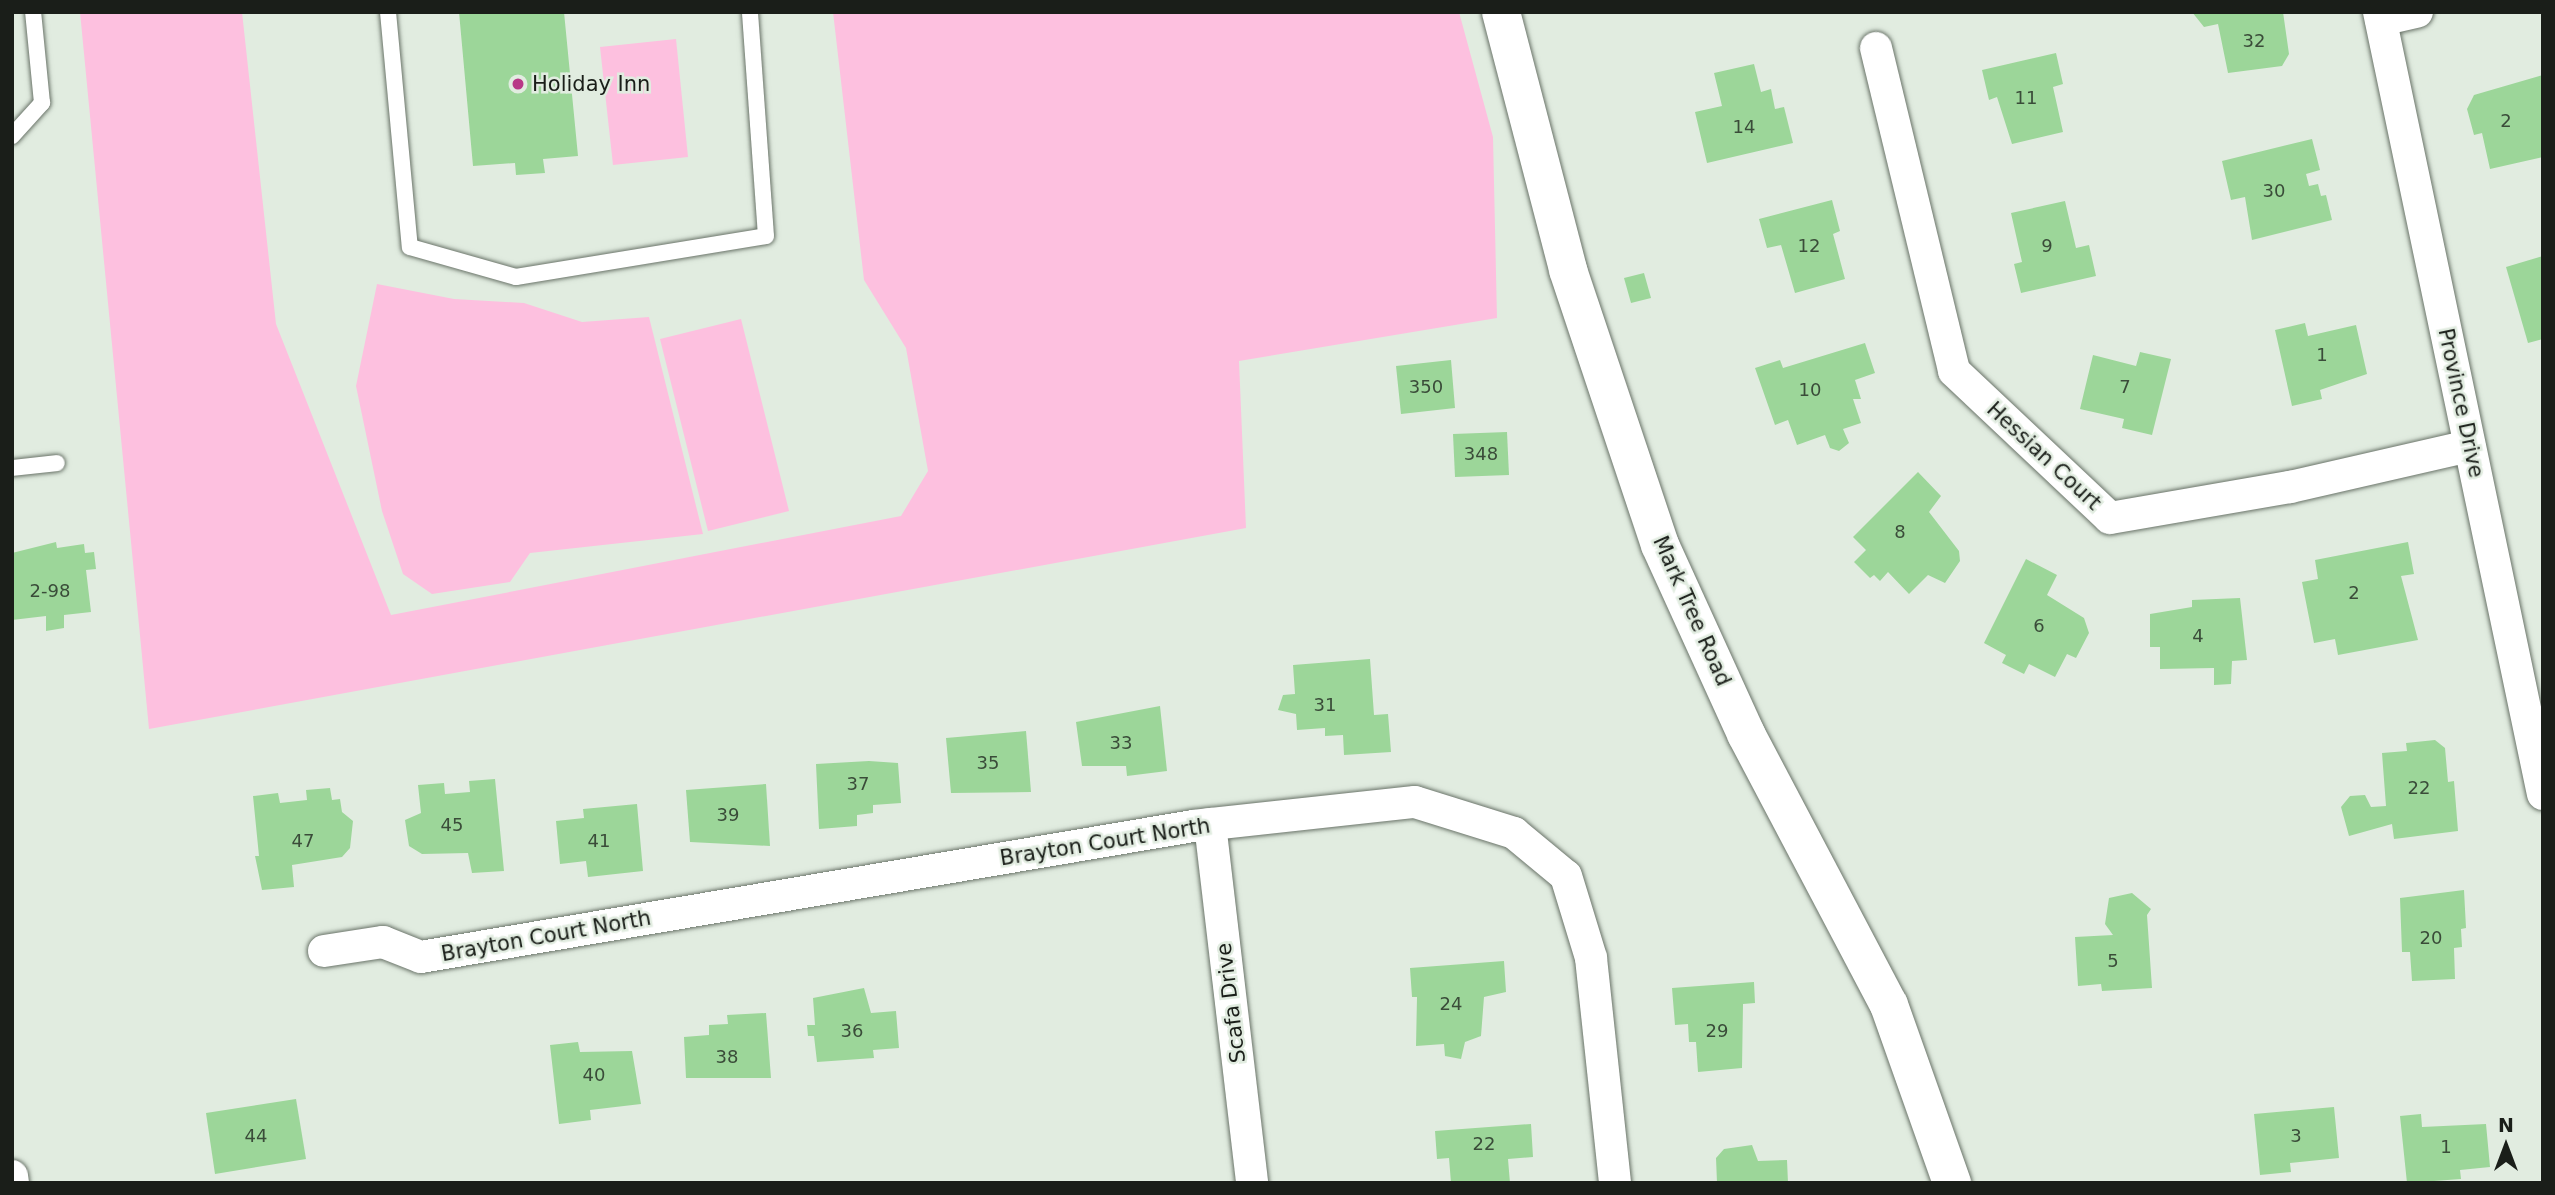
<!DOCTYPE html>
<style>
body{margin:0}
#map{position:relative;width:2555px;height:1195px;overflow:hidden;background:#e1ece0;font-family:"DejaVu Sans",sans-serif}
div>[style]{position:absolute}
.green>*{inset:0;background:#fdc0df}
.building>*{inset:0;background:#9cd699}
.roads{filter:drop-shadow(0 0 2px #6a7469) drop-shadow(0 0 2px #6a7469)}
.service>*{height:16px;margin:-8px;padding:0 8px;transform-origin:8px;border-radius:8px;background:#fff}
.minor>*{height:32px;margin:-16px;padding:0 16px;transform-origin:16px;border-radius:16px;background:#fff}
.secondary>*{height:38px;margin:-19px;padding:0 19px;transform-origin:19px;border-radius:19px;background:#fff}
.dots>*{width:19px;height:19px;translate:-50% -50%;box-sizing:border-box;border:4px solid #e1ece0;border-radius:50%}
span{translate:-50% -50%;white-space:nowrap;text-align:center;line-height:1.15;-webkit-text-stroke:5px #e1ece0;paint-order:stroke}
.number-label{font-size:18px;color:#3a4c39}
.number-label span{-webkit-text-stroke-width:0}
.poi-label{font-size:21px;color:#1a1e19}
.left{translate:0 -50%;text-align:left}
.street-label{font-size:21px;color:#1a1e19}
.frame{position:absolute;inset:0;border:14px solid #1a1e19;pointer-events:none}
.north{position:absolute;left:2471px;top:1111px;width:70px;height:70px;-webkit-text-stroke:5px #e1ece0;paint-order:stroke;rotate:0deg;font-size:19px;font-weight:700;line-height:28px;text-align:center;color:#1a1e19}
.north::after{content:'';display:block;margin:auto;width:24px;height:32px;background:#1a1e19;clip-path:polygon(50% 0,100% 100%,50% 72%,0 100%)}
</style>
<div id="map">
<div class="green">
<i style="clip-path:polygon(80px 12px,242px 12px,276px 324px,391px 615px,901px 516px,928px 471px,906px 348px,864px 280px,833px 12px,1459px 12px,1493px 137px,1497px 318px,1239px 361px,1246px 528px,149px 729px)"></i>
<i style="clip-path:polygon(676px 39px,688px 157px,613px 165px,600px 47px)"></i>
<i style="clip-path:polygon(377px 284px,454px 299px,524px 303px,582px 322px,649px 317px,703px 534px,530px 553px,510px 582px,432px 594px,403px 574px,382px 511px,356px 386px)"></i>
<i style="clip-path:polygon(741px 319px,789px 511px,708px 531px,660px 339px)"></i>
</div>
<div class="building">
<i style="clip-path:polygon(459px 12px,564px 12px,578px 156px,543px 159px,545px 173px,516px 175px,515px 163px,473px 166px)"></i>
<i style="clip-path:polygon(2192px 12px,2283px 12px,2289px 54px,2282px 66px,2228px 73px,2218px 24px,2204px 27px)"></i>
<i style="clip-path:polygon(2056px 53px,2063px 84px,2053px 87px,2063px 132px,2012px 144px,1997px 97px,1989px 100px,1982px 70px)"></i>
<i style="clip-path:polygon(1754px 64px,1761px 92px,1771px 89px,1775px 109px,1784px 107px,1793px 143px,1707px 163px,1695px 112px,1722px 106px,1714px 73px)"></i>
<i style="clip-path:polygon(2543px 75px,2543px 157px,2490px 169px,2482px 133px,2474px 135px,2467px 109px,2474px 95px)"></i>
<i style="clip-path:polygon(2312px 139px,2320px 170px,2306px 174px,2309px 186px,2318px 184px,2321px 196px,2326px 195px,2332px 220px,2252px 240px,2245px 197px,2231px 200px,2222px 161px)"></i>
<i style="clip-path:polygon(1832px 200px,1840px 231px,1833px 234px,1845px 279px,1795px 293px,1781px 245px,1767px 248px,1759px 219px)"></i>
<i style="clip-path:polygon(2065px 201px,2076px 248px,2089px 245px,2096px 276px,2021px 293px,2014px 264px,2022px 262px,2011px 213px)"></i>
<i style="clip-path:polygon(2543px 256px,2543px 339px,2528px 343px,2506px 267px)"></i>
<i style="clip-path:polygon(1644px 273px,1651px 298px,1631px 303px,1624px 278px)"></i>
<i style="clip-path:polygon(2305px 323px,2308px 336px,2356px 325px,2367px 374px,2320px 390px,2322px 399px,2292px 406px,2275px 330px)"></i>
<i style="clip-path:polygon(1865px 343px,1875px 373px,1855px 380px,1861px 399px,1853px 399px,1861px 423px,1843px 429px,1849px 443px,1839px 451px,1830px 448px,1825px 435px,1797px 445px,1788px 420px,1775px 425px,1755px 368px,1780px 360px,1783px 368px)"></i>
<i style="clip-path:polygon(2140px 352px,2171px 359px,2152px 435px,2122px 428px,2124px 419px,2080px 409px,2093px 355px,2136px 366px)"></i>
<i style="clip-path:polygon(1451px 360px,1455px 408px,1401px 414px,1396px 366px)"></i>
<i style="clip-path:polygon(1507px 432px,1509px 475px,1455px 477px,1453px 434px)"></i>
<i style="clip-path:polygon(1918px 472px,1941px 496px,1929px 512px,1959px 551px,1960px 561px,1945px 583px,1928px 575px,1909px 594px,1888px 572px,1880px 581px,1874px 575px,1870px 578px,1854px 562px,1866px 550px,1853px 537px)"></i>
<i style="clip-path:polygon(56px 542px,57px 548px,84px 544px,85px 553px,94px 552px,96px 569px,86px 570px,91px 612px,64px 615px,64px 628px,46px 631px,46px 616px,12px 620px,12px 553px)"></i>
<i style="clip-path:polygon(2408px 542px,2414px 574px,2401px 576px,2418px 640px,2338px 655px,2335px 639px,2314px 643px,2302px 582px,2318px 579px,2315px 560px)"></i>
<i style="clip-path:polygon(2026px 559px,2057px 575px,2047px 595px,2084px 618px,2089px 633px,2076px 658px,2067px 654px,2055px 677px,2029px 664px,2024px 674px,2002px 663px,2006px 655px,1984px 643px)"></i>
<i style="clip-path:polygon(2240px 598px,2247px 660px,2232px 661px,2231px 684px,2214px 685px,2214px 668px,2160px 669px,2160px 647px,2150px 647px,2150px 614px,2192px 607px,2192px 600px)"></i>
<i style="clip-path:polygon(1370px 659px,1374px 715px,1388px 714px,1391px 752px,1344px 755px,1343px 735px,1325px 736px,1325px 728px,1297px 730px,1296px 714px,1278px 710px,1283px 695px,1295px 694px,1293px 665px)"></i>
<i style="clip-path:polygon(1160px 706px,1167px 771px,1127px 776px,1126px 766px,1082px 766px,1076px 722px)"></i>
<i style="clip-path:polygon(1026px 731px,1031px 792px,951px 793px,946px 738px)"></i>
<i style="clip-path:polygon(2435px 740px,2445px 748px,2448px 782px,2454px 781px,2458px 831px,2394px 839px,2392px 824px,2349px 836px,2341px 807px,2350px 796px,2365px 795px,2371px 807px,2386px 806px,2382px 753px,2407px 751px,2406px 743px)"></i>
<i style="clip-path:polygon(869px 761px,898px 763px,901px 803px,873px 805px,873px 813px,857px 815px,857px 826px,819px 829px,816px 764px)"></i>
<i style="clip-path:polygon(495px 779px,504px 871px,472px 873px,468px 853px,422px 854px,409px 846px,405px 820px,421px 813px,418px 785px,444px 783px,445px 794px,470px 792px,469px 781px)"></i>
<i style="clip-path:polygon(766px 784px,770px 846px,690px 842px,686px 790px)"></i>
<i style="clip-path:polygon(330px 788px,332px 800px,340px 799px,342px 812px,353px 821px,350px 848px,342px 857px,292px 865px,294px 887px,262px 890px,255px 856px,259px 856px,253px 796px,278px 793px,280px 803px,307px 800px,306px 790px)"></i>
<i style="clip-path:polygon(637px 804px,643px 871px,588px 877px,586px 861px,560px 864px,556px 821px,584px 818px,583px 809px)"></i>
<i style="clip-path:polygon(2464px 890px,2466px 928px,2461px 929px,2462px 947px,2454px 948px,2455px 979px,2412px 981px,2410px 952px,2402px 952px,2400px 898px)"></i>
<i style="clip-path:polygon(2132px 893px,2151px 909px,2147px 915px,2152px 988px,2102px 991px,2101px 984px,2078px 986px,2075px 937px,2113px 935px,2105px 924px,2109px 898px)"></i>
<i style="clip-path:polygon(1504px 961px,1506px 992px,1484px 997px,1481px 1036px,1465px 1042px,1461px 1059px,1445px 1056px,1444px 1044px,1416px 1046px,1417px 997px,1412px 997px,1410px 968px)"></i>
<i style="clip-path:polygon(1754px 982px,1755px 1003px,1743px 1004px,1742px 1068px,1698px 1072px,1696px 1042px,1689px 1042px,1688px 1024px,1675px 1025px,1672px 988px)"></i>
<i style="clip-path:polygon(864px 988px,871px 1013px,896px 1011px,899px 1048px,873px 1050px,874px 1058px,817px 1062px,814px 1036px,808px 1036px,807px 1025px,815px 1025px,813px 998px)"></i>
<i style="clip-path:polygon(766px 1013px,771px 1078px,686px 1078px,684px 1037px,709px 1035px,709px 1025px,728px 1024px,727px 1015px)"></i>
<i style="clip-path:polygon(578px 1042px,580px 1052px,632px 1051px,641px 1104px,590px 1110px,591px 1120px,559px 1124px,550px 1045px)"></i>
<i style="clip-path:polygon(296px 1099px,306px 1159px,215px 1174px,206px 1113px)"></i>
<i style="clip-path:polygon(2334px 1107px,2339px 1158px,2290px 1163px,2291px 1172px,2260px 1175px,2254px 1114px)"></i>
<i style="clip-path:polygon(2421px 1114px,2422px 1127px,2486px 1124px,2490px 1167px,2460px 1170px,2461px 1179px,2407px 1183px,2400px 1116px)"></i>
<i style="clip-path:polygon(1531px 1124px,1533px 1157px,1508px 1159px,1510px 1183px,1451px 1183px,1449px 1158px,1437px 1159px,1435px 1131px)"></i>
<i style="clip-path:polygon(1752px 1145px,1758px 1161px,1787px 1160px,1788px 1183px,1717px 1183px,1716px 1158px,1724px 1149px)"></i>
</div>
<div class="roads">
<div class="service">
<i style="left:388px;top:12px;width:236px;rotate:84.7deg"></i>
<i style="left:410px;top:247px;width:110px;rotate:15.8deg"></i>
<i style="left:516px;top:277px;width:253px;rotate:-9.3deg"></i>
<i style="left:766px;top:236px;width:225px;rotate:-94.1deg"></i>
<i style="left:12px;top:136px;width:45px;rotate:-47.7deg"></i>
<i style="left:42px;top:103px;width:91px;rotate:-95.6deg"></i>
<i style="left:12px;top:468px;width:45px;rotate:-6.3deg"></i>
</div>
<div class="minor">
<i style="left:2379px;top:12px;width:799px;rotate:78.16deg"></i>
<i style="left:2381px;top:20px;width:37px;rotate:-13deg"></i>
<i style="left:1876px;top:48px;width:332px;rotate:76.4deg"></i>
<i style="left:1954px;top:371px;width:214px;rotate:43.3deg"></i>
<i style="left:2110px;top:518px;width:183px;rotate:-9.8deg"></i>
<i style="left:2290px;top:487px;width:184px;rotate:-12.9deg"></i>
<i style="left:1210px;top:824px;width:361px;rotate:83.3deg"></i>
<i style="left:324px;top:951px;width:60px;rotate:-8.7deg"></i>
<i style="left:383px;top:942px;width:41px;rotate:21.5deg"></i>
<i style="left:421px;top:957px;width:783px;rotate:-9.63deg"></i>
<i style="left:1193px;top:826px;width:223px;rotate:-6.2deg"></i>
<i style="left:1415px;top:802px;width:104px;rotate:17.4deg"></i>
<i style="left:1514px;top:833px;width:67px;rotate:39.6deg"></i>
<i style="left:1566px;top:876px;width:86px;rotate:73deg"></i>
<i style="left:1591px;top:958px;width:226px;rotate:83.9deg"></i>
<i style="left:12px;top:1176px;width:7px;rotate:82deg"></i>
</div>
<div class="secondary">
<i style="left:1501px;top:12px;width:267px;rotate:75.4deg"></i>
<i style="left:1568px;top:270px;width:290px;rotate:71.5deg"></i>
<i style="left:1660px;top:545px;width:208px;rotate:65.5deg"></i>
<i style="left:1746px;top:734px;width:306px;rotate:62.2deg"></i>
<i style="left:1889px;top:1005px;width:189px;rotate:70.5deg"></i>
</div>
</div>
<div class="dots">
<i style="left:518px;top:84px;background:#b83987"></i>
</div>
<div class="number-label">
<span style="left:2254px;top:41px">32</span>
<span style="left:2026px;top:98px">11</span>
<span style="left:2506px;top:121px">2</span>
<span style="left:1744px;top:127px">14</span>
<span style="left:2274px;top:191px">30</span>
<span style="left:1809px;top:246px">12</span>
<span style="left:2047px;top:246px">9</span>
<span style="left:2322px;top:355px">1</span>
<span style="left:1426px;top:387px">350</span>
<span style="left:2125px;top:387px">7</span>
<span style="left:1810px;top:390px">10</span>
<span style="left:1481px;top:454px">348</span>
<span style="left:1900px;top:532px">8</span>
<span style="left:50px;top:591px">2-98</span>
<span style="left:2354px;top:593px">2</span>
<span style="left:2039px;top:626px">6</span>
<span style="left:2198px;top:636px">4</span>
<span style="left:1325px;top:705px">31</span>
<span style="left:1121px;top:743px">33</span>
<span style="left:988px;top:763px">35</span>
<span style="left:858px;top:784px">37</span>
<span style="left:2419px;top:788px">22</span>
<span style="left:728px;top:815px">39</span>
<span style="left:452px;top:825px">45</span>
<span style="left:303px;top:841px">47</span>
<span style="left:599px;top:841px">41</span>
<span style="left:2431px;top:938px">20</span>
<span style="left:2113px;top:961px">5</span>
<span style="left:1451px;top:1004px">24</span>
<span style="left:852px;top:1031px">36</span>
<span style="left:1717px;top:1031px">29</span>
<span style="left:727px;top:1057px">38</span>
<span style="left:594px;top:1075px">40</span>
<span style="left:256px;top:1136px">44</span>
<span style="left:2296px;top:1136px">3</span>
<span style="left:1484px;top:1144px">22</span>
<span style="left:2446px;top:1147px">1</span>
</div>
<div class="poi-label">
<span class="left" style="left:532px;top:84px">Holiday Inn</span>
</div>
<div class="street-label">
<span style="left:2461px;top:403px;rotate:78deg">Province Drive</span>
<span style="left:2044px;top:456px;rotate:43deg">Hessian Court</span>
<span style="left:1692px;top:611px;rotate:66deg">Mark Tree Road</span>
<span style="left:1105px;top:842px;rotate:-9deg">Brayton Court North</span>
<span style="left:546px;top:936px;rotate:-10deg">Brayton Court North</span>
<span style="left:1231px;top:1003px;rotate:-97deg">Scafa Drive</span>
</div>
<div class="frame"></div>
<div class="north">N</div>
</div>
